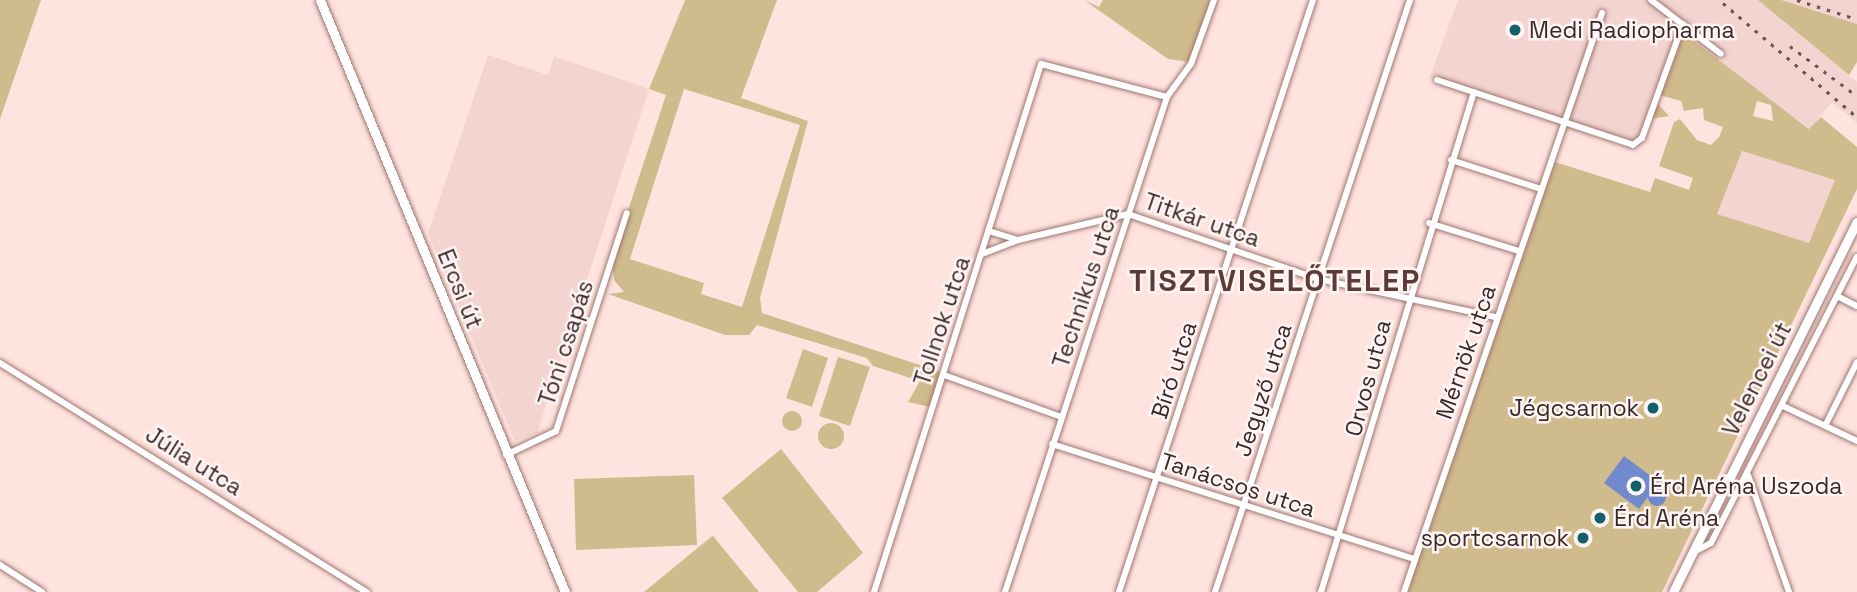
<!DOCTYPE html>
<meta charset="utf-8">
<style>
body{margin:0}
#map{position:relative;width:1857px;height:592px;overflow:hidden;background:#ffe3df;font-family:"Space Grotesk",sans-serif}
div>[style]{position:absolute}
.built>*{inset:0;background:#f3d4d0}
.green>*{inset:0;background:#d0bb8c}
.round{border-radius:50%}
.water>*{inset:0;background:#718acd}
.roads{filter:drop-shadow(0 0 2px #9f7771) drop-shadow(0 0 2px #9f7771)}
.street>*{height:6px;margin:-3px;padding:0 3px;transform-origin:3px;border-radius:3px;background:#fff}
.secondary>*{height:9px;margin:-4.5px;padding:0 4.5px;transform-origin:4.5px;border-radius:4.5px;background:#fff}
.rail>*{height:2.5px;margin-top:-1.25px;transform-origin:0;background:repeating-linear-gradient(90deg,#6b5755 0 3.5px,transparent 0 10.5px)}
.dots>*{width:19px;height:19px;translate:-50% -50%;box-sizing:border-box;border:4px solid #fff5f4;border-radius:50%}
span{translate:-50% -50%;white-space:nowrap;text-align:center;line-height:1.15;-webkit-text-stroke:5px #fff5f4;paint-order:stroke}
.poi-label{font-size:23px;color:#392826}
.left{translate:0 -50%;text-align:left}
.right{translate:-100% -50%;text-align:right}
.street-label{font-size:23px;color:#392826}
.district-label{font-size:30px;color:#5e3a36;font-weight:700;letter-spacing:2px}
</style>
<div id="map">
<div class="built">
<i style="clip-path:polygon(1458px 0,1758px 0,1857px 82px,1857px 123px,1832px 102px,1810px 129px,1682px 33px,1640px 146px,1430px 77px)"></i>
<i style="clip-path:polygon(1781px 0,1857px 0,1857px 24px)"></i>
<i style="clip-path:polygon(488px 55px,548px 75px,554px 56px,649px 89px,537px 433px,515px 441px,428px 233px)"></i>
<i style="clip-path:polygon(1742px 151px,1836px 180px,1809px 243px,1717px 214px)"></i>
</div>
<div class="green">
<i style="clip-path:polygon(0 0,41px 0,0 119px)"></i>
<i style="clip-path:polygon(evenodd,685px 0,777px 0,741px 98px,808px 121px,760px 298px,762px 313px,941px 372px,930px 407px,908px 402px,920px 381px,873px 366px,867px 358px,757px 325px,749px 335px,725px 335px,608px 294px,624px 292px,614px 280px,612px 259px,666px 95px,649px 89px,685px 0,684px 89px,800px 125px,742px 307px,701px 294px,704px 283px,630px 259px,684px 89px)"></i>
<i style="clip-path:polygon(1084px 0,1099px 7px,1103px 0,1211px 0,1190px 62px,1168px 59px)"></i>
<i style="clip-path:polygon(1758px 0,1781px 0,1857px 24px,1857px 62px,1849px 75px)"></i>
<i style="clip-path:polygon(evenodd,1682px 32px,1809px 129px,1821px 117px,1857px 147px,1857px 189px,1662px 592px,1407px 592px,1555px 162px,1650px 192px,1655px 178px,1689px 190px,1693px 178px,1659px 166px,1674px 122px,1680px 119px,1697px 140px,1711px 145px,1719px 137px,1723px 127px,1704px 120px,1703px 108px,1684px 111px,1681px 101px,1660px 95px,1657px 103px,1669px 116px,1650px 119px,1682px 32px,1757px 101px,1771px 105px,1773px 121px,1753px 116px,1757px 101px,1682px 32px,1742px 151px,1835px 180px,1809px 243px,1717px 214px,1742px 151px)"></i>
<i style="clip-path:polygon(803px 349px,828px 358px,812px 407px,786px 398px)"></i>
<i style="clip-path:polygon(838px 357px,870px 367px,850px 426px,819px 416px)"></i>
<i class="round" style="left:782px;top:411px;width:20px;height:20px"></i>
<i class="round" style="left:818px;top:423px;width:26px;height:26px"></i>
<i style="clip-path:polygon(781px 449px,863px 553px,817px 592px,798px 592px,722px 498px)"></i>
<i style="clip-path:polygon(694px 475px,697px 545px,576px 550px,574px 479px)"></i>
<i style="clip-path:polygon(713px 536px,759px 592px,644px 592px,711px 537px)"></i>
</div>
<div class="water">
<i style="clip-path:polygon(1624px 456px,1659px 482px,1639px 509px,1604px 483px)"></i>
<i class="round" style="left:1648px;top:488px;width:18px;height:18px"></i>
</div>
<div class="roads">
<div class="street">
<i style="left:1651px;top:0;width:88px;rotate:37.6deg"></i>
<i style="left:1437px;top:80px;width:206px;rotate:18.3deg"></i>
<i style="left:1633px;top:145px;width:11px;rotate:-38deg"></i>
<i style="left:1642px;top:138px;width:121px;rotate:-70.2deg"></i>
<i style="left:1451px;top:160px;width:95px;rotate:17.9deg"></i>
<i style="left:1429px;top:223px;width:94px;rotate:17.3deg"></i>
<i style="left:1018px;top:240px;width:113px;rotate:-13.3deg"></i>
<i style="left:1128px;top:214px;width:201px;rotate:18.9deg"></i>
<i style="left:1318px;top:279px;width:182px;rotate:12.1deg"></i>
<i style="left:982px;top:254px;width:39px;rotate:-21deg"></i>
<i style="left:1018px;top:240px;width:31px;rotate:-163deg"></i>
<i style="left:1837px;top:296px;width:22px;rotate:27deg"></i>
<i style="left:0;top:363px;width:433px;rotate:32deg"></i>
<i style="left:944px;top:375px;width:124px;rotate:19.7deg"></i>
<i style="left:1783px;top:406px;width:82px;rotate:25.3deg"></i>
<i style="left:1826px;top:424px;width:69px;rotate:-63.4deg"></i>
<i style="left:1052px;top:444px;width:380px;rotate:17.6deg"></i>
<i style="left:506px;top:455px;width:55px;rotate:-25.6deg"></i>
<i style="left:556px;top:431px;width:229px;rotate:-72deg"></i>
<i style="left:1748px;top:475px;width:124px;rotate:70.7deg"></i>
<i style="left:1692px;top:553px;width:21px;rotate:-28deg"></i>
<i style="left:1711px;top:543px;width:321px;rotate:-63deg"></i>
<i style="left:0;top:565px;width:50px;rotate:32.7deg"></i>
<i style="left:874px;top:592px;width:554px;rotate:-72.45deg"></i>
<i style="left:1041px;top:64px;width:130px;rotate:14.7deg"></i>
<i style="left:1005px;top:592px;width:521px;rotate:-71.88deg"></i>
<i style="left:1167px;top:97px;width:41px;rotate:-54deg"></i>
<i style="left:1191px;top:64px;width:68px;rotate:-70.2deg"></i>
<i style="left:1119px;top:592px;width:623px;rotate:-71.86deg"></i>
<i style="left:1215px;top:592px;width:623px;rotate:-71.77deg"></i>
<i style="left:1321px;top:592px;width:523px;rotate:-72.99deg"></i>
<i style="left:1404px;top:592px;width:612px;rotate:-71.12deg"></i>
</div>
<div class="secondary">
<i style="left:320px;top:0;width:641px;rotate:67.52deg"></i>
<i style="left:1673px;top:592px;width:413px;rotate:-63.6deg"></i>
</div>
</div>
<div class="rail">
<i style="left:1797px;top:0;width:63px;rotate:17.6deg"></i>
<i style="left:1723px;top:3px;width:176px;rotate:40.4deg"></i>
<i style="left:1790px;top:46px;width:84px;rotate:36.7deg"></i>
</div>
<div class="dots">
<i style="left:1515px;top:30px;background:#12616a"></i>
<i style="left:1653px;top:408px;background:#12616a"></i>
<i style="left:1636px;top:486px;background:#12616a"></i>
<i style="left:1600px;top:518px;background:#12616a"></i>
<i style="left:1583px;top:538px;background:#12616a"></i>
</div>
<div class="poi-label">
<span class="left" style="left:1529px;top:30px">Medi Radiopharma</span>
<span class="right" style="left:1639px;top:408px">Jégcsarnok</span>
<span class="left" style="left:1650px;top:486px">Érd Aréna Uszoda</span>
<span class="left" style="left:1614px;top:518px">Érd Aréna</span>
<span class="right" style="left:1569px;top:538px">sportcsarnok</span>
</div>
<div class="street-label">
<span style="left:1202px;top:220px;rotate:19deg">Titkár utca</span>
<span style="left:1086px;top:287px;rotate:-72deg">Technikus utca</span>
<span style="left:460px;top:289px;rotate:68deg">Ercsi út</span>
<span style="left:942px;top:321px;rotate:-72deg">Tollnok utca</span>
<span style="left:566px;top:343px;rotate:-72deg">Tóni csapás</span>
<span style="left:1466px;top:352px;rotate:-71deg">Mérnök utca</span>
<span style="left:1174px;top:370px;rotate:-72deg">Bíró utca</span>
<span style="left:1368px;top:378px;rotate:-75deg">Orvos utca</span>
<span style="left:1757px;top:379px;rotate:-63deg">Velencei út</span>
<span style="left:1263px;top:390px;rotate:-72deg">Jegyző utca</span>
<span style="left:194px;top:461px;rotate:32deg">Júlia utca</span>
<span style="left:1238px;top:485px;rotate:18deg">Tanácsos utca</span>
</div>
<div class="district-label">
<span style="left:1275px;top:281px">TISZTVISELŐTELEP</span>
</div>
</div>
